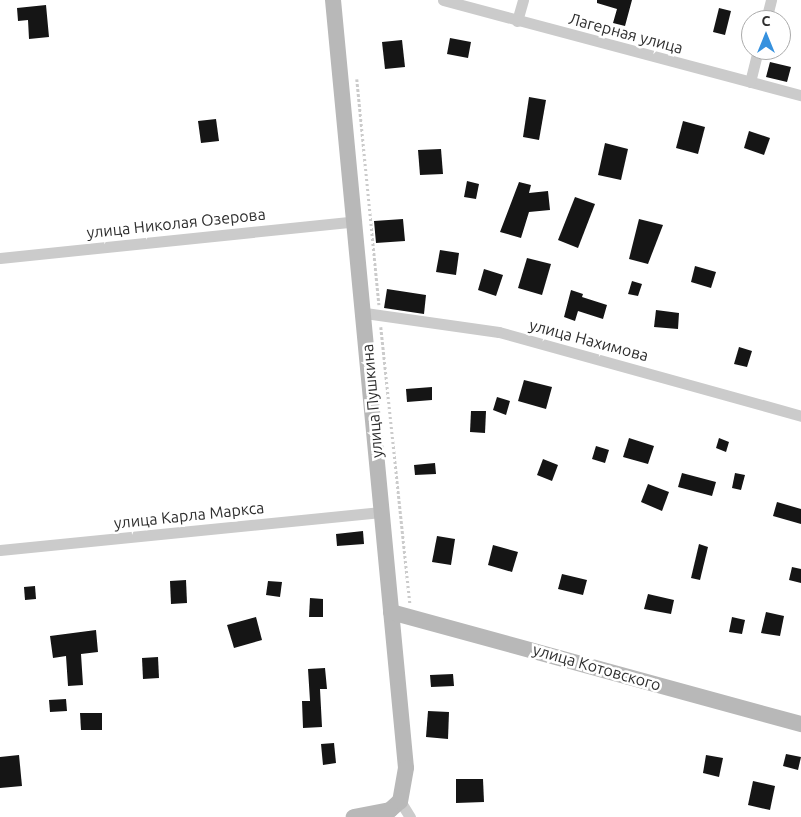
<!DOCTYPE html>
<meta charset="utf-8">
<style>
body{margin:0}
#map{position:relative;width:801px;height:817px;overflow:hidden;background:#fff;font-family:Ubuntu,sans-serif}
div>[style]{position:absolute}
.building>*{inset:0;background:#151515}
.path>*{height:2.5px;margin-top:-1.25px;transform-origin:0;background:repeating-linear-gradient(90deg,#cbcbcb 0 2.5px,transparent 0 5px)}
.street>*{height:11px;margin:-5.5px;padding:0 5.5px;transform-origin:5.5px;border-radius:5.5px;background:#cbcbcb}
.secondary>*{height:16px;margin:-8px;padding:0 8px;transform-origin:8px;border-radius:8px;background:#b8b8b8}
span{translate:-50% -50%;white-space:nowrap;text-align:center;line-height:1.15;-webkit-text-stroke:5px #fff;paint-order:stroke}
.street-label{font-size:16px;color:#2e2e2e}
.north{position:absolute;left:741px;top:10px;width:50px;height:50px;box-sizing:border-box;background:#fff;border:1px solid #ababab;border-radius:50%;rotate:0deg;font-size:14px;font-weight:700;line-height:20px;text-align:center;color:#2e2e2e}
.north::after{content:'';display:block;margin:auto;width:18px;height:22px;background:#3691de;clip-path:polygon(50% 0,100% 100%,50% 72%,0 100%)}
</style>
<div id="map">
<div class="building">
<i style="clip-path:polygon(597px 0,632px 0,625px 26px,613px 23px,617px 9px,597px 3px)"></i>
<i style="clip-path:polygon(46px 5px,49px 37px,29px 39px,28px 20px,18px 21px,17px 8px)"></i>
<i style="clip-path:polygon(719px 8px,731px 11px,725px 35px,713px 32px)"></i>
<i style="clip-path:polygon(450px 38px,471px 42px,468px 58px,447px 54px)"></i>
<i style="clip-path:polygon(402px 40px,405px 67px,385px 69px,382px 42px)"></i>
<i style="clip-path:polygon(770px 62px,791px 67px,787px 82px,766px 77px)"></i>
<i style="clip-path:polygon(529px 97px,546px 100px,539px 140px,523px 137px)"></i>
<i style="clip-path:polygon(216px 119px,219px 141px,201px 143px,198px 121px)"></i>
<i style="clip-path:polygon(683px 121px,705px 127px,698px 154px,676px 148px)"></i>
<i style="clip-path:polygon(749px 131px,770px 138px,764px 155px,744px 148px)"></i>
<i style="clip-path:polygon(605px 143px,628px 149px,621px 180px,598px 175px)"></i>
<i style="clip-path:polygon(441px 149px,443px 174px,420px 175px,418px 150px)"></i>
<i style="clip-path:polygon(467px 181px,479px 184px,476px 199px,464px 197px)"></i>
<i style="clip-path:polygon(519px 182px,531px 185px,529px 193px,548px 191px,550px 210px,529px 212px,521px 238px,500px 232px)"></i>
<i style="clip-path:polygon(575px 197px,595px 204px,578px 248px,558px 240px)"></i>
<i style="clip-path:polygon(403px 219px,405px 241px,376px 243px,374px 221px)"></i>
<i style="clip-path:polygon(639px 219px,663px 225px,648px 264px,629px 259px)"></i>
<i style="clip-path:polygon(440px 250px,459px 253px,456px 275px,436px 272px)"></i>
<i style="clip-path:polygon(527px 258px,551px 264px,542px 295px,518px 288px)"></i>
<i style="clip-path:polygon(695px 266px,716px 272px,711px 288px,691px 282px)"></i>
<i style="clip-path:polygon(484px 269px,503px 275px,496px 296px,478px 290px)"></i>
<i style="clip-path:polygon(632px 281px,642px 284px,638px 296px,628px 294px)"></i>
<i style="clip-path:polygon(387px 289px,426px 295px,424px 314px,384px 308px)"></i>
<i style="clip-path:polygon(571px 290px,583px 294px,582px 297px,607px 305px,603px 319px,578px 311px,575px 321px,564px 317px)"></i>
<i style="clip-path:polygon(656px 310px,679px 313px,678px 329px,654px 327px)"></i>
<i style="clip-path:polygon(739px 347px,752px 351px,747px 367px,734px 364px)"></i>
<i style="clip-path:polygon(524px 380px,552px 387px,546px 409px,518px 401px)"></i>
<i style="clip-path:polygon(432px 387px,432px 400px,407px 402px,406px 389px)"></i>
<i style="clip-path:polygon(497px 397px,510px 401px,506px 415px,493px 410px)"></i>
<i style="clip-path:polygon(471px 411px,486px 411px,485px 433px,470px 432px)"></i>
<i style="clip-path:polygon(629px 438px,654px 446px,648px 464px,623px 457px)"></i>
<i style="clip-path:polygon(719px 438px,729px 442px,726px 452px,716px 448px)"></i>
<i style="clip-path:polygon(596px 446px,609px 450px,605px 463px,592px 459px)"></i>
<i style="clip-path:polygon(543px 459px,558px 465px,552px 481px,537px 475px)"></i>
<i style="clip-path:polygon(435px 463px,436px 474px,415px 475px,414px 465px)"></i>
<i style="clip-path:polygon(682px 473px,716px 482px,712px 496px,678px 487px)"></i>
<i style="clip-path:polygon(735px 473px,745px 475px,741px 490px,732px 488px)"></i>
<i style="clip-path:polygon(648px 484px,669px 492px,662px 511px,641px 502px)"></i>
<i style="clip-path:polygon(777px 502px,801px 509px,801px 524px,773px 516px)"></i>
<i style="clip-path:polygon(363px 531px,364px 544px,337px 546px,336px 534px)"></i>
<i style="clip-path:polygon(437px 536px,455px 539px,451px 565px,432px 562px)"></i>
<i style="clip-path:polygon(699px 544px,708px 547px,700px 580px,691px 578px)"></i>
<i style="clip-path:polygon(493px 545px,518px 552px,512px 572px,488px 565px)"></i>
<i style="clip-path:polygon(792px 567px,801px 569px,801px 583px,789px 580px)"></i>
<i style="clip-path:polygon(562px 574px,587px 580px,583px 595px,558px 589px)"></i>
<i style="clip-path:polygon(186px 580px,187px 603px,171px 604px,170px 581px)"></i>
<i style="clip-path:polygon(268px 581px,282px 582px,280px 597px,266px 595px)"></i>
<i style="clip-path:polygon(35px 586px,36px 599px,25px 600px,24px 587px)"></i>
<i style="clip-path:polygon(648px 594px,674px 600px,671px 614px,644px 609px)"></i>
<i style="clip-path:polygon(310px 598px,323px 599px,323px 617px,309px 617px)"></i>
<i style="clip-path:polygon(766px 612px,784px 616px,780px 636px,761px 633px)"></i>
<i style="clip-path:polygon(256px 617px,262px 640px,234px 648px,227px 625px)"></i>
<i style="clip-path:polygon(732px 617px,745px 620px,742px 634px,729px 632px)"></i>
<i style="clip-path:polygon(96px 630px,98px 652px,81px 654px,83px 685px,68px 686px,66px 656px,53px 658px,50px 636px)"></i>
<i style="clip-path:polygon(158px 657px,159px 678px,143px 679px,142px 658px)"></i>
<i style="clip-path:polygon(325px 668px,327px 689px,320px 689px,322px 727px,303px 728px,302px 701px,310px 701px,308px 669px)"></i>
<i style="clip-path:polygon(453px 674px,454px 686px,431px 687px,430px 675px)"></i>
<i style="clip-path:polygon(66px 699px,67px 711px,50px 712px,49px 700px)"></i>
<i style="clip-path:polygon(428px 711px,449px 712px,448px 739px,426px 737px)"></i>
<i style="clip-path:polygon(80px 713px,102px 713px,102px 730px,81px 730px)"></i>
<i style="clip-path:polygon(334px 743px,336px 763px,323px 765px,321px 744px)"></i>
<i style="clip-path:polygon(786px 754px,801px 757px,798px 770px,783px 766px)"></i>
<i style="clip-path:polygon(19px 755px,22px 786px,0 788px,0 757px)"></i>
<i style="clip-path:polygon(706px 755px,723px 758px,719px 777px,703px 773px)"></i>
<i style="clip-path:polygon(456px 779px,483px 779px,484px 802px,456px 803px)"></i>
<i style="clip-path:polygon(753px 781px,775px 786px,770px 810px,748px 805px)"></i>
</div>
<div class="path">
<i style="left:357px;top:79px;width:227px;rotate:84.4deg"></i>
<i style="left:381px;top:327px;width:278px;rotate:84deg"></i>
</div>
<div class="street">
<i style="left:443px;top:0;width:370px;rotate:14.9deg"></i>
<i style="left:766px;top:20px;width:21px;rotate:-76deg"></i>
<i style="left:517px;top:21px;width:22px;rotate:-74deg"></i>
<i style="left:750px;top:82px;width:33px;rotate:-76deg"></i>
<i style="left:0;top:258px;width:358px;rotate:-5.9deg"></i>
<i style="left:365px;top:313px;width:135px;rotate:8.1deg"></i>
<i style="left:499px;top:332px;width:313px;rotate:15.5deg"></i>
<i style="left:0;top:550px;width:383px;rotate:-5.7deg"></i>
<i style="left:400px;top:801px;width:19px;rotate:58deg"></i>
</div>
<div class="secondary">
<i style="left:333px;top:0;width:771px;rotate:84.57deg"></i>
<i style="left:406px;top:768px;width:34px;rotate:100deg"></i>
<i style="left:400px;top:801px;width:13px;rotate:138deg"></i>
<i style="left:390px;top:810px;width:37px;rotate:169deg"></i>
<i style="left:391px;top:612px;width:425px;rotate:15.3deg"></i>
</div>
<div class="street-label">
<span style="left:626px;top:33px;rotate:15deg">Лагерная улица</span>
<span style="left:176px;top:223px;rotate:-6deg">улица Николая Озерова</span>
<span style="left:589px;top:340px;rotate:15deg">улица Нахимова</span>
<span style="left:372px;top:401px;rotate:-95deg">улица Пушкина</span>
<span style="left:189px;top:515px;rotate:-6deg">улица Карла Маркса</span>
<span style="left:597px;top:667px;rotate:16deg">улица Котовского</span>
</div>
<div class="north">С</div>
</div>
